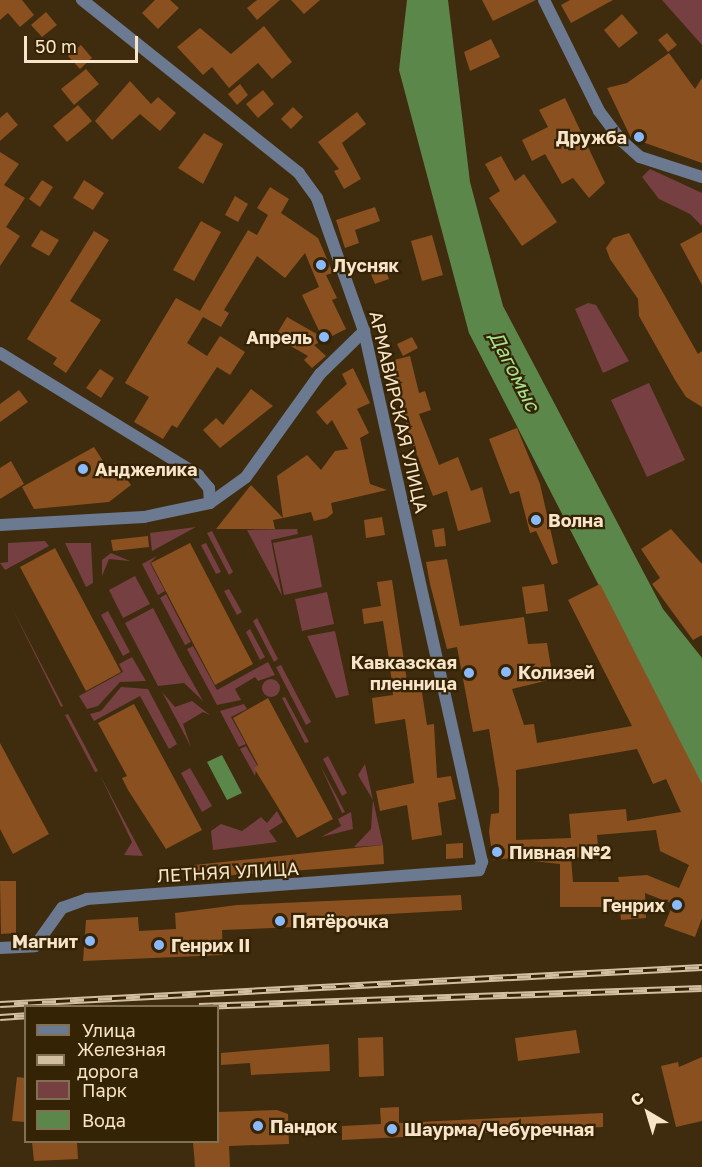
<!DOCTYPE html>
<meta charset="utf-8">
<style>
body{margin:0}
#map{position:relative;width:702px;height:1167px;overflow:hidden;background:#3f2c0e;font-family:"Golos Text",sans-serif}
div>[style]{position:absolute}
.green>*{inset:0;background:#763f42}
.round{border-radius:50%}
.water>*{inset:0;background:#5c874b}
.building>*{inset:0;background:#8a501f}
.minor>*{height:12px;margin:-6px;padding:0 6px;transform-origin:6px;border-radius:6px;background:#6b7a91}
.tertiary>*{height:12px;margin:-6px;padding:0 6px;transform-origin:6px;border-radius:6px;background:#6b7a91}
.rail>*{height:7px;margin-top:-3.5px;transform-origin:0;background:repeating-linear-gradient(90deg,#342304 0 14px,#d2bea1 0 28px);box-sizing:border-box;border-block:2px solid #d2bea1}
.dots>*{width:16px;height:16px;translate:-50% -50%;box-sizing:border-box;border:3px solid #342304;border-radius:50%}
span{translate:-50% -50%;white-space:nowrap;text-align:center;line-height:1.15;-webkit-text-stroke:4.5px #342304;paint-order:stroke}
.poi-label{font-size:18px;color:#f8e4c8;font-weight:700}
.right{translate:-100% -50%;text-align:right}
.left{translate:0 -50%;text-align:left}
.street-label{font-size:18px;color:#f8e4c8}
.water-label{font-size:20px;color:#a5e38d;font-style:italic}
.legend{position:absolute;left:24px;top:1005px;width:195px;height:138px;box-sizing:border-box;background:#342304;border:2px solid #827052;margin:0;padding:8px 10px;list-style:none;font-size:18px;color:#f8e4c8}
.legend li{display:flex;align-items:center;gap:12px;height:30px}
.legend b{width:30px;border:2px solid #827052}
.north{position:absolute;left:618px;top:1083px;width:60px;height:60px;-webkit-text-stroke:4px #342304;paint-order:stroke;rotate:322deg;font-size:16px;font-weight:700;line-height:24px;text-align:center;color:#f8e4c8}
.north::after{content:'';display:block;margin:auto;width:21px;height:27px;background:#f8e4c8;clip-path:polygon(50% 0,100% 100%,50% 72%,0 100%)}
.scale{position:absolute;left:24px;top:36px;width:114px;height:27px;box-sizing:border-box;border:3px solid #f8e4c8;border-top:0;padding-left:8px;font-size:18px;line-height:21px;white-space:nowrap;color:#f8e4c8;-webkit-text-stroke:4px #342304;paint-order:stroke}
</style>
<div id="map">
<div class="green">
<i style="clip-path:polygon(661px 0,702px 0,702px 45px,662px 0)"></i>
<i style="clip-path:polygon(650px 169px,702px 193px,702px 226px,690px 214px,659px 199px,642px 177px)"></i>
<i style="clip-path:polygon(588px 303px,596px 305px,629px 361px,603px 373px,575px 309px)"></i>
<i style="clip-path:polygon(649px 383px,685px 460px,647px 477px,611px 400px)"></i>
<i style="clip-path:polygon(196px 527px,152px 551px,150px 533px)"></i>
<i style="clip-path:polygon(297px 529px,298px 534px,271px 540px,282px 596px,247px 530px)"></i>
<i style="clip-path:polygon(212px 531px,233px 572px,229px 575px,207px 533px)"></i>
<i style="clip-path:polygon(312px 535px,322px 587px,284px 595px,273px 543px)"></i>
<i style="clip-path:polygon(45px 541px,49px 546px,5px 570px,0 563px,8px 562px,8px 543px)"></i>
<i style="clip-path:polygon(65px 543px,91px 543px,93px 583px,86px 587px)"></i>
<i style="clip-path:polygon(206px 543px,221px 572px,216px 574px,201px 545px)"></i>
<i style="clip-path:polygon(111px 553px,130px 561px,109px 559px,102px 576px,102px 560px)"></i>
<i style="clip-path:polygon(157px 556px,150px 563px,165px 591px,158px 595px,142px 564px)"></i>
<i style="clip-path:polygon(135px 576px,150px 604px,123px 618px,109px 590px)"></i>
<i style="clip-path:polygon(229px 589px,242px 612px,237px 615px,224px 591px)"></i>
<i style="clip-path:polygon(327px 592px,334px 624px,302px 631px,295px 599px)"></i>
<i style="clip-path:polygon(166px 594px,191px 642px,185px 645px,160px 598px)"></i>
<i style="clip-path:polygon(12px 608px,63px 706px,61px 707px)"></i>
<i style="clip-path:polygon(153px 608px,181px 662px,203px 701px,184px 683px,158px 686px,125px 623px)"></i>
<i style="clip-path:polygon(108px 611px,130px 652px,123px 656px,101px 615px)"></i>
<i style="clip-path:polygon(257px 618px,278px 659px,274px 662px,253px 621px)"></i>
<i style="clip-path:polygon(250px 629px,265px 657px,260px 660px,246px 632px)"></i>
<i style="clip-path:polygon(335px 631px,349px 695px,336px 698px,307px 636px)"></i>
<i style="clip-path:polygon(193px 646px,217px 690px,268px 662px,275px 675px,258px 681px,255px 677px,235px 689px,241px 700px,217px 705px,187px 649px)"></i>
<i style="clip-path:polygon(132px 657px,146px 681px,120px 682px,98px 706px,87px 709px,79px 696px,123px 672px,119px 664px)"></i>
<i style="clip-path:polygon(281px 665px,311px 722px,306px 725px,276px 667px)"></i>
<i class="round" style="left:262px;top:679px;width:18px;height:18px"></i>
<i style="clip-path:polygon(121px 687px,148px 689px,177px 744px,169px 749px,140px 696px,94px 721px,90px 714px,101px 711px)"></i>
<i style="clip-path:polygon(162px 692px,175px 707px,192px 701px,210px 715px,203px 712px,183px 724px,191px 747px)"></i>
<i style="clip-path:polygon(285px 697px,309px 742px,305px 743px,282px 698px)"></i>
<i style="clip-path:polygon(244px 704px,247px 709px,231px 717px,246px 744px,239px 747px,220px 711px)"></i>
<i style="clip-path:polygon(68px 714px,98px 771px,95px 772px,65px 715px)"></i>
<i style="clip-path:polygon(246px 746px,257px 765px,255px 776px,240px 749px)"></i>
<i style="clip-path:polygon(328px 756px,347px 793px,342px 796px,323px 759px)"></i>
<i style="clip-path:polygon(365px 764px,383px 845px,354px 847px,371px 829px,373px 800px,358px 775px)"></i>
<i style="clip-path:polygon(320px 765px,345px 812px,342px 813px)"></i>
<i style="clip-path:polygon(190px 768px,212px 806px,202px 812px,181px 773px)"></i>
<i style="clip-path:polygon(100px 775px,143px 856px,124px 855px,132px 842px)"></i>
<i style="clip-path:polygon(277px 811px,283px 822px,269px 831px,277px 842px,213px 850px,211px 831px,221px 824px,242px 831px,261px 817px,267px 823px)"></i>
<i style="clip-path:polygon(351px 812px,353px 829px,321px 837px,341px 826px,338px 819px)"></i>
</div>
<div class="water">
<i style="clip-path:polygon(407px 0,448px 0,470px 182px,503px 306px,663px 609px,702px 658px,702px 786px,469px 333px,399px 70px)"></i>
<i style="clip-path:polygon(222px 755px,242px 793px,227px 800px,207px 762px)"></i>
</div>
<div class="building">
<i style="clip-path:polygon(0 0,22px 0,34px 15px,20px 27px,8px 13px,0 20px)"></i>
<i style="clip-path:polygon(155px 0,170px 0,179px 8px,158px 29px,142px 13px)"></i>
<i style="clip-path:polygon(257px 0,280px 0,257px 20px,247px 8px)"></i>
<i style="clip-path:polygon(291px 0,320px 0,304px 14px)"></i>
<i style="clip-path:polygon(482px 0,536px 0,493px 21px)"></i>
<i style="clip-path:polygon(570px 0,613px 0,571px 23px,561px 5px)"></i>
<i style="clip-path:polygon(46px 12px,57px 25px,42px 37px,31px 25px)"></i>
<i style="clip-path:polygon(622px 14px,638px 33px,619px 48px,604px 30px)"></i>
<i style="clip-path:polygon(264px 26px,292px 62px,272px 79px,258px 63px,229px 88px,212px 67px,203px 75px,177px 47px,200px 28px,231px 54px)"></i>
<i style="clip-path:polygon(667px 33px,677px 45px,668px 52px,658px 40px)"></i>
<i style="clip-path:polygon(491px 39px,500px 57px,470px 71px,464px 52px)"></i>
<i style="clip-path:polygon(81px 45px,92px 58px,80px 69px,68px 56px)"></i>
<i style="clip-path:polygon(669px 53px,695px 89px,702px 78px,702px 163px,631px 138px,607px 88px,627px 83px)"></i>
<i style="clip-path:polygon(86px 69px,99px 84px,74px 105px,61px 89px)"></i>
<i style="clip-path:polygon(130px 81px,151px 104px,158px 97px,176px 113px,160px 131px,140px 114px,112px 140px,95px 121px)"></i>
<i style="clip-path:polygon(240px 84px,248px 95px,237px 105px,228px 94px)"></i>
<i style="clip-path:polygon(263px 90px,274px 104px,258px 118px,246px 104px)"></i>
<i style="clip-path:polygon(565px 98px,605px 183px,589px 198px,573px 178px,562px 184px,545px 154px,532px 161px,522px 140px,548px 127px,539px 110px)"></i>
<i style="clip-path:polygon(78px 105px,92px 121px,67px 142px,53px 126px)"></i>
<i style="clip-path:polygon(293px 107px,303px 117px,291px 129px,281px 119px)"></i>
<i style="clip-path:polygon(7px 112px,18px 125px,0 141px,0 118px)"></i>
<i style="clip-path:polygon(357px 112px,366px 124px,342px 143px,361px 179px,344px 189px,334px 171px,339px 169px,318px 142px)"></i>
<i style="clip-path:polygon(204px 133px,223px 144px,203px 184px,178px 168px)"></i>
<i style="clip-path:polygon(0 152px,19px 164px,4px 185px,25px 198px,6px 227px,20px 236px,0 266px)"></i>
<i style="clip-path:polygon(501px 156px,515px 181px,524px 174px,557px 222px,522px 246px,489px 198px,500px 191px,485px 164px)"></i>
<i style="clip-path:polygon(42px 180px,53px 187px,40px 207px,29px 199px)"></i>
<i style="clip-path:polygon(84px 180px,104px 193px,93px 210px,73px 198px)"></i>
<i style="clip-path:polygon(270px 187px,289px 199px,281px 213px,318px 238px,333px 273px,326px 275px,337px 298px,332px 300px,346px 329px,314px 345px,326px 356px,312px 368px,304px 360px,308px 356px,275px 337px,287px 317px,322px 337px,302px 295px,319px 287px,305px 253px,285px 278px,257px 256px,224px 310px,229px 313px,221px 327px,203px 317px,187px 343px,207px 356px,220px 336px,245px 352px,230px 375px,217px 367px,177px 428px,172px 425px,163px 439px,134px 422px,149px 397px,125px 383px,176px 298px,200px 311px,248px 230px,257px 235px,268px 215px,257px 208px)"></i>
<i style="clip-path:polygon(235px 196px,248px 204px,238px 222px,225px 215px)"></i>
<i style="clip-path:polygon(375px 207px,380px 221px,355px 230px,359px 243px,345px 248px,336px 220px)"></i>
<i style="clip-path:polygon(201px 221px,221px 232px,194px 281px,173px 270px)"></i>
<i style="clip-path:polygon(41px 230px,59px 240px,49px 256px,31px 246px)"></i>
<i style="clip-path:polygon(94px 231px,109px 240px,70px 301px,101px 320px,66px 373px,53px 364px,57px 358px,27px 339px)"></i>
<i style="clip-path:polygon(702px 232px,702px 285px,680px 244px)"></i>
<i style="clip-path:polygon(629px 233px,698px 354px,702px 351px,702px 407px,686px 397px,675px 380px,639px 316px,638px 299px,610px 259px,606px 248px,613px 238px)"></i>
<i style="clip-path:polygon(432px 235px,443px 275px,422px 281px,411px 241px)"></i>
<i style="clip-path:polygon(382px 262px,389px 279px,375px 284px,368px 267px)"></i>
<i style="clip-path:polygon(412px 337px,418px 348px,403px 356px,397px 344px)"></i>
<i style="clip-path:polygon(410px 356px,419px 393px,425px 391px,431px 410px,419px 414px,439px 465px,458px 457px,471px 491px,482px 487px,491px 522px,458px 531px,447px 491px,433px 496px,409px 434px,390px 361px)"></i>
<i style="clip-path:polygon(353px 368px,370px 403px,357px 409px,369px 433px,360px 438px,370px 484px,387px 490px,331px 503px,333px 513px,327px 518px,314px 521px,311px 512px,283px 518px,277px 476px,307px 455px,321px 470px,335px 451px,348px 449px,332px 420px,327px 425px,316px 412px,347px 384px,342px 374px)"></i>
<i style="clip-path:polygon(100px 369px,114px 378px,101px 398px,86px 388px)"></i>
<i style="clip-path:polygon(251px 389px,273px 406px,220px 448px,203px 430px,216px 418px,223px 425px)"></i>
<i style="clip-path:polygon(19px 390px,28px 402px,0 422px,0 404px)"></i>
<i style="clip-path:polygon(517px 428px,540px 484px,558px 563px,552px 565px,536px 531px,530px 533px,519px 491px,510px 494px,489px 439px)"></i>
<i style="clip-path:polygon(94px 447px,108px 469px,115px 463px,131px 485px,109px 502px,34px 509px,22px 487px)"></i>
<i style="clip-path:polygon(11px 461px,24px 484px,0 499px,0 468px)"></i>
<i style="clip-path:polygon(251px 485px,283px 518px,273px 520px,275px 529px,216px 529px)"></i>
<i style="clip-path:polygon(382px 517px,385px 535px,366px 538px,364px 520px)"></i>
<i style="clip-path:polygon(444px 528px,446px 546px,435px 547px,432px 530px)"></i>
<i style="clip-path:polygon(671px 529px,702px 564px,702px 635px,693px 640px,652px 584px,660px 578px,641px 549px)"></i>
<i style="clip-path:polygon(148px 536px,149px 547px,113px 551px,111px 540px)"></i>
<i style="clip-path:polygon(190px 543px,253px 664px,215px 685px,151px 563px)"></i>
<i style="clip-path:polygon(55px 548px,121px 672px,86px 691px,20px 567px)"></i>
<i style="clip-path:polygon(evenodd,447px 559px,460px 626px,524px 617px,528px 644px,547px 643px,553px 679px,512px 689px,524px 725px,534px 724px,537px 743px,632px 726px,568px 600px,600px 584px,702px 784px,702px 918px,695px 937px,664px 926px,673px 904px,645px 893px,646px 918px,621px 920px,620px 907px,560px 907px,560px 864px,532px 861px,531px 856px,493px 860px,489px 832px,491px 814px,499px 813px,499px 790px,489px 729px,473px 732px,457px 647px,447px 649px,430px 584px,426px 562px,447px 559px,637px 749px,653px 784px,666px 779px,681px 812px,627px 821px,626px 809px,569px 814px,571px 838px,516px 840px,516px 770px,637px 749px,447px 559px,656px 830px,660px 851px,689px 865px,679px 888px,647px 875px,618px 877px,619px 882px,573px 882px,571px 858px,599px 856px,597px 835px,656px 830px)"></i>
<i style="clip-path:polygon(392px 580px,408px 688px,421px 686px,427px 725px,434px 724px,437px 778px,451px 776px,456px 799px,438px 803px,442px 835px,412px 840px,407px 805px,380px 811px,376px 791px,414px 783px,405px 719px,375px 724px,372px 698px,393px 695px,390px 666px,383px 621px,364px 624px,362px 609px,381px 606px,377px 582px)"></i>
<i style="clip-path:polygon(544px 584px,548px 611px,526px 614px,522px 587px)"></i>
<i style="clip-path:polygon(268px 698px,333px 819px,297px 838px,254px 768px,258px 765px,233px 718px)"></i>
<i style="clip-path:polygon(134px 704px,202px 830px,166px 849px,128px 790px,122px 778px,127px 776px,98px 723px)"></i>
<i style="clip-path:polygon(0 743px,49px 834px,13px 854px,0 829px)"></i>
<i style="clip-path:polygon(463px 843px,463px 858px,446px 859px,446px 844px)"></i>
<i style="clip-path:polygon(383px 845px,384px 864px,195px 878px,194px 865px)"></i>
<i style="clip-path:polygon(0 881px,16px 881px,16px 933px,1px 934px)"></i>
<i style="clip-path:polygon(461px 895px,462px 910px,370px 915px,371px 924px,222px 930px,223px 955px,83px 961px,86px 920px,138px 917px,139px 931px,176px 929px,175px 913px,237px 905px)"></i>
<i style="clip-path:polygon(576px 1030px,580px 1053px,518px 1061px,515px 1038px)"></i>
<i style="clip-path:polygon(383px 1037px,384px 1076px,359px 1077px,358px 1038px)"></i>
<i style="clip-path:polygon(329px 1044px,330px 1071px,251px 1075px,250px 1063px,221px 1065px,221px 1053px)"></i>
<i style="clip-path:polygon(702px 1057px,702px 1121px,676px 1127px,661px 1066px,678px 1062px,679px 1067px)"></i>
<i style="clip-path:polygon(17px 1077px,26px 1078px,26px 1122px,12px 1121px)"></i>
<i style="clip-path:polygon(399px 1107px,399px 1123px,603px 1113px,603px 1127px,342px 1140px,342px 1126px,381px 1124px,380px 1108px)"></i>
<i style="clip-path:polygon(277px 1110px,288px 1114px,289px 1144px,229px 1146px,230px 1167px,195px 1167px,193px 1142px,218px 1142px,218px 1112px)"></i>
<i style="clip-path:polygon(32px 1142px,77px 1142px,78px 1159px,34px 1161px)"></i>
</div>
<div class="minor">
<i style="left:544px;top:0;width:124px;rotate:63.6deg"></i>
<i style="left:599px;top:111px;width:38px;rotate:53deg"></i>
<i style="left:622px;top:141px;width:24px;rotate:42deg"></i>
<i style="left:640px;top:157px;width:65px;rotate:17.9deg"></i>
<i style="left:0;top:353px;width:233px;rotate:31.6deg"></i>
<i style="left:198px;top:475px;width:17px;rotate:50deg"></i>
<i style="left:209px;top:488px;width:15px;rotate:86deg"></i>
<i style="left:0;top:948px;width:35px;rotate:-3deg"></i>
<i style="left:35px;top:946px;width:47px;rotate:-54.6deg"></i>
<i style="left:62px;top:908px;width:27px;rotate:-20deg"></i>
<i style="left:87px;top:899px;width:393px;rotate:-4.2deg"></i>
<i style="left:479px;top:870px;width:9px;rotate:-69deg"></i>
<i style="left:482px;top:862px;width:544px;rotate:-102.53deg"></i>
</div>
<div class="tertiary">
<i style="left:0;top:525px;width:144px;rotate:-3.2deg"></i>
<i style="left:144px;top:517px;width:67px;rotate:-12deg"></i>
<i style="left:210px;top:503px;width:44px;rotate:-35.8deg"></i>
<i style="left:246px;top:477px;width:127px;rotate:-54.3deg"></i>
<i style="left:320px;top:374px;width:62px;rotate:-44.3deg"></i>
<i style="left:364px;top:331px;width:141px;rotate:-109.5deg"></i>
<i style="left:317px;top:198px;width:31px;rotate:-126deg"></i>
<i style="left:299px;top:173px;width:278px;rotate:-141.4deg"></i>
</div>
<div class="rail">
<i style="left:0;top:1004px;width:703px;rotate:-3.02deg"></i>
<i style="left:199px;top:1006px;width:503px;rotate:-2.05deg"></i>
<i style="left:0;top:1017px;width:26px;rotate:-4deg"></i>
</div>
<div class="dots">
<i style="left:639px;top:137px;background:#8bbafc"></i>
<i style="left:321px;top:265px;background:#8bbafc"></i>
<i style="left:324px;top:337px;background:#8bbafc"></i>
<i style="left:83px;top:469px;background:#8bbafc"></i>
<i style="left:536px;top:520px;background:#8bbafc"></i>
<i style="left:506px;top:672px;background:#8bbafc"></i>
<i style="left:469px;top:673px;background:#8bbafc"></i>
<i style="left:497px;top:852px;background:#8bbafc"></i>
<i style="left:677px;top:905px;background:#8bbafc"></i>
<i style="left:280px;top:921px;background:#8bbafc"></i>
<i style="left:90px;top:941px;background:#8bbafc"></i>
<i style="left:159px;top:945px;background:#8bbafc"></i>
<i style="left:258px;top:1126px;background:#8bbafc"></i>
<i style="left:392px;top:1129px;background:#8bbafc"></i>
</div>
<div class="poi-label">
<span class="right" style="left:627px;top:137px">Дружба</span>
<span class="left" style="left:333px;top:265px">Лусняк</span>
<span class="right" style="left:312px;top:337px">Апрель</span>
<span class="left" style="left:95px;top:469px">Анджелика</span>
<span class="left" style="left:548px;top:520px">Волна</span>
<span class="right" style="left:457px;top:673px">Кавказская<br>пленница</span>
<span class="left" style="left:518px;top:672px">Колизей</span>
<span class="left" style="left:509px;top:852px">Пивная №2</span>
<span class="right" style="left:665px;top:905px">Генрих</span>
<span class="left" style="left:292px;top:921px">Пятёрочка</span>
<span class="right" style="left:78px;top:941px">Магнит</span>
<span class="left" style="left:171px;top:945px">Генрих II</span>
<span class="left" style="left:270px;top:1126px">Пандок</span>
<span class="left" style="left:404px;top:1129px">Шаурма/Чебуречная</span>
</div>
<div class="street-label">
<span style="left:399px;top:412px;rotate:77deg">АРМАВИРСКАЯ УЛИЦА</span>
<span style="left:228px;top:872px;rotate:-3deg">ЛЕТНЯЯ УЛИЦА</span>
</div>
<div class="water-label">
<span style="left:515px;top:371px;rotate:63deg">Дагомыс</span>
</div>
<ul class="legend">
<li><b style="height:8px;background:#6b7a91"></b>Улица</li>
<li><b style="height:8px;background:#d2bea1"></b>Железная дорога</li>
<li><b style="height:16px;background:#763f42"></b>Парк</li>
<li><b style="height:16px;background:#5c874b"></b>Вода</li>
</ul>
<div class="north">С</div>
<div class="scale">50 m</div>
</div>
